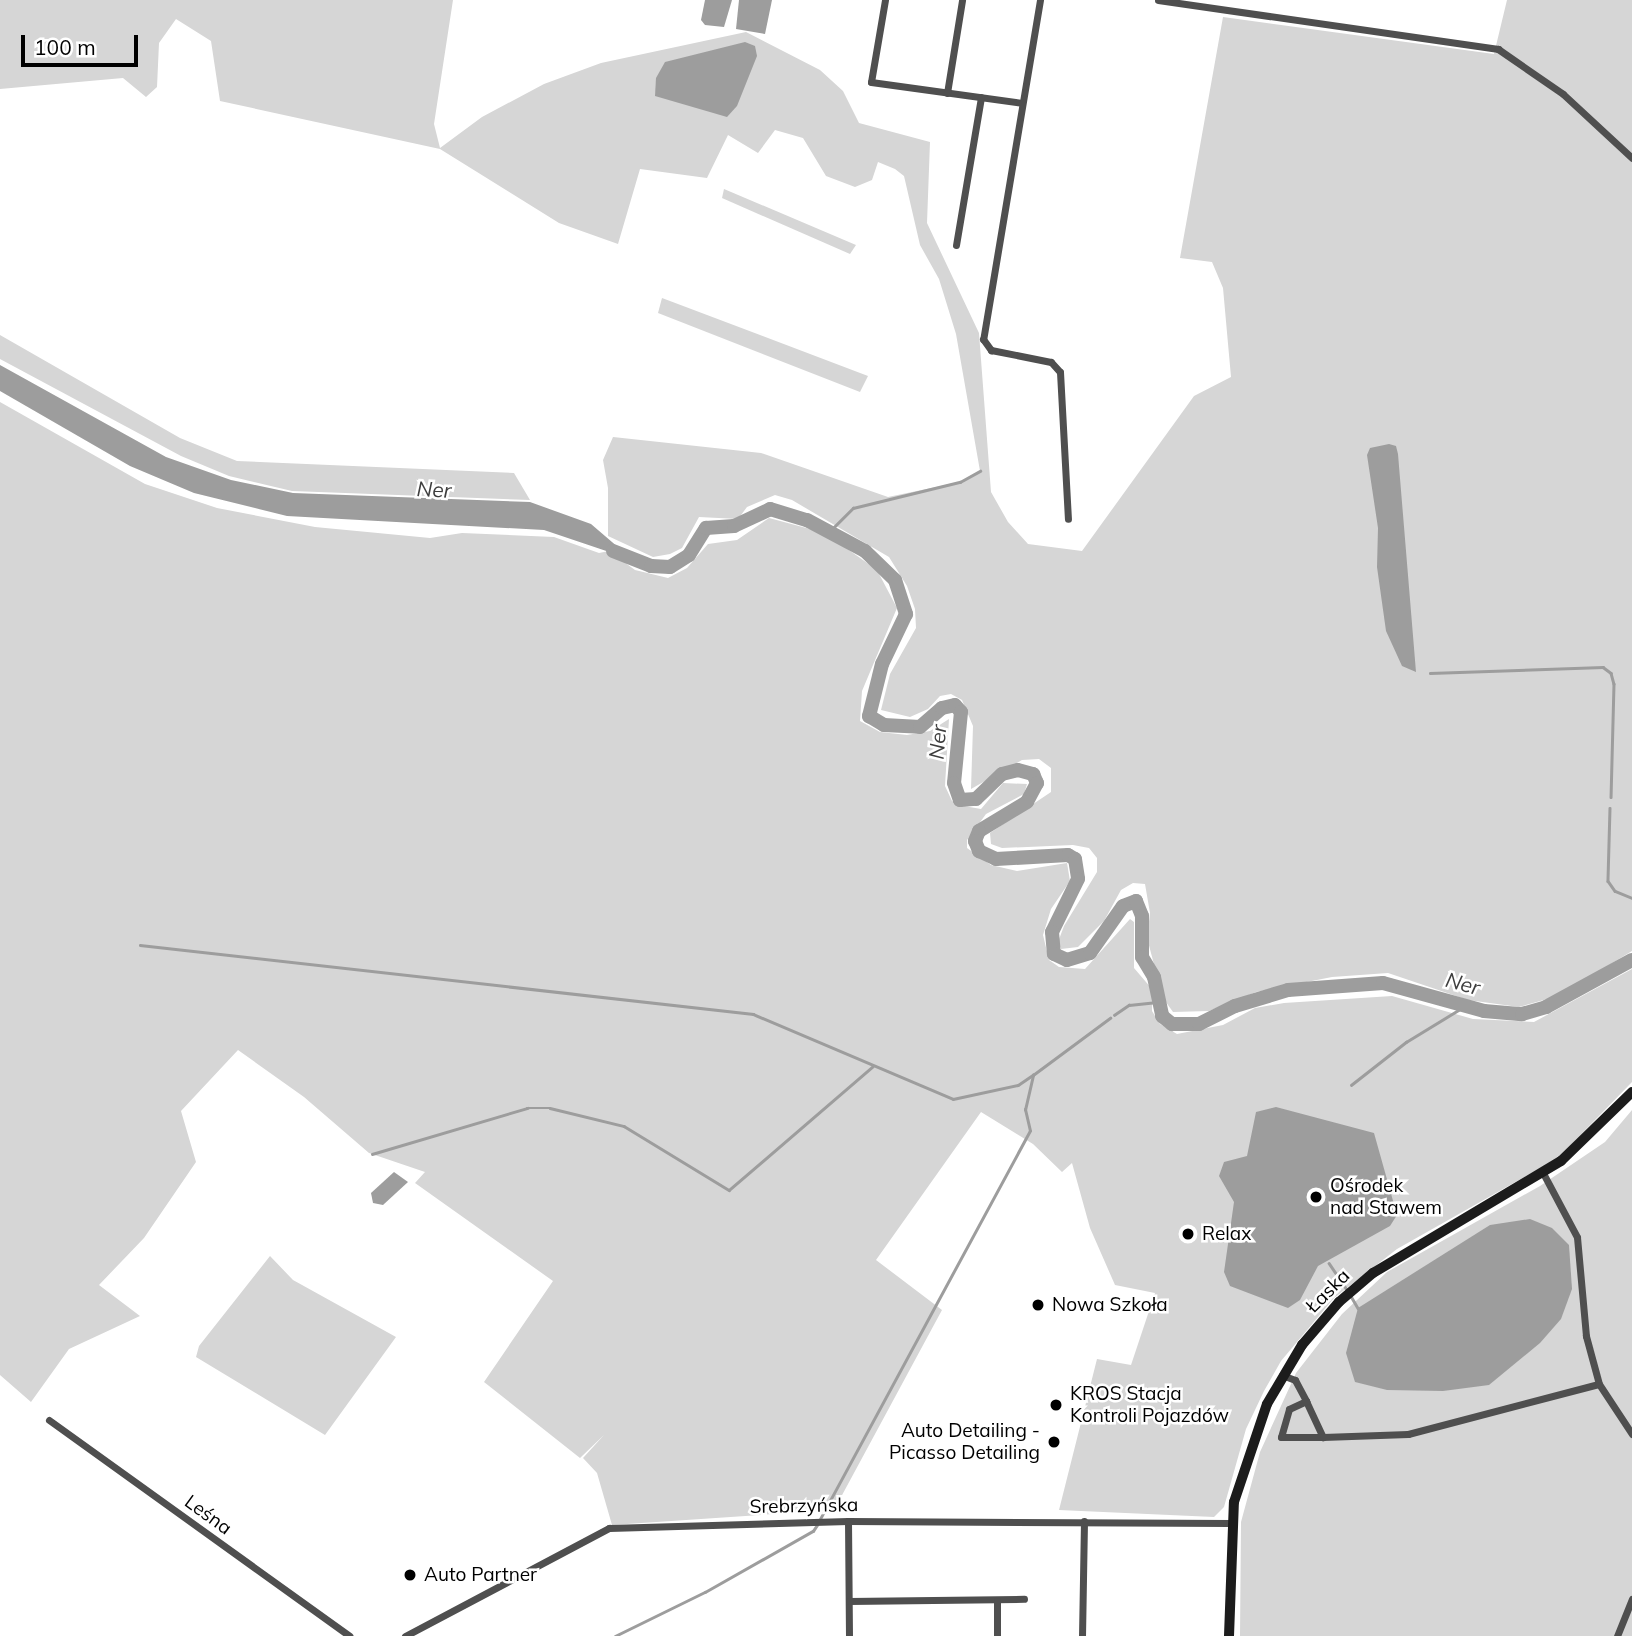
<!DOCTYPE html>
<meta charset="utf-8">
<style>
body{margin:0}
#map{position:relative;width:1632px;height:1636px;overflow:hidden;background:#fff;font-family:Mulish,sans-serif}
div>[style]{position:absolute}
.green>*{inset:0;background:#d6d6d6}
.water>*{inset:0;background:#9d9d9d}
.stream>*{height:2.5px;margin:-1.25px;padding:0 1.25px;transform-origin:1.25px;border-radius:1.25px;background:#9d9d9d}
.river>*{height:14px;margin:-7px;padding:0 7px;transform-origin:7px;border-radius:7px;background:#9d9d9d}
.minor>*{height:7px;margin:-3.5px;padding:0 3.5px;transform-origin:3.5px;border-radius:3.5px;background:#4f4f4f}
.secondary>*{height:10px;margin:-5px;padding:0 5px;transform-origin:5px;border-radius:5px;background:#1c1c1c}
.dots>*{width:19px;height:19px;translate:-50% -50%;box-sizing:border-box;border:4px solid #fff;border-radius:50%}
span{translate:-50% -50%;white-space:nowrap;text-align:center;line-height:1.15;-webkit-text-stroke:5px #fff;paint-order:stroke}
.poi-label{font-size:19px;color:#000}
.left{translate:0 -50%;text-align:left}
.right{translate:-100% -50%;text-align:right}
.street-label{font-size:19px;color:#000}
.water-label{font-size:21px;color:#3e3e3e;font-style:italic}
.scale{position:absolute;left:21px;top:35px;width:117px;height:32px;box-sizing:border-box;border:4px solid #000;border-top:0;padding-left:9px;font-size:21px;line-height:24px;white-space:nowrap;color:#000;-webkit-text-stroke:5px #fff;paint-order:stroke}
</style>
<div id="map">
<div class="green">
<i style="clip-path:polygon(0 0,453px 0,434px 124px,440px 148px,482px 117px,544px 84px,601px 63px,746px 32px,820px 70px,843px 91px,859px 123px,930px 142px,927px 223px,979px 333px,991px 492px,1008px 522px,1028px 544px,1082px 551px,1194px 396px,1231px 377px,1223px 288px,1212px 262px,1180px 258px,1223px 17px,1494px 54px,1507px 0,1632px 0,1632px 951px,1558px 996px,1519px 1007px,1468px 1000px,1388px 973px,1332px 977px,1256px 992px,1209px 1011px,1173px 1012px,1163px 998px,1147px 938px,1150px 913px,1145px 884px,1133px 883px,1121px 890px,1104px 921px,1078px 947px,1061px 949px,1058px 942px,1064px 926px,1097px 872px,1097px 858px,1089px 848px,1073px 845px,1002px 848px,991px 844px,990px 833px,1051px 792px,1051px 768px,1039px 759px,1022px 760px,971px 789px,973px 726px,962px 700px,951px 694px,940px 696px,928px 709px,910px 717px,881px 710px,890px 674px,916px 628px,915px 609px,907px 586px,889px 557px,792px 500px,775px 495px,747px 507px,738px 519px,699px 517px,682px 548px,670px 554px,653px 557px,608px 536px,608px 488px,603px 460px,613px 437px,761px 453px,888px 497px,960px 482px,980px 471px,956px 334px,939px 279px,920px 245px,904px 176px,895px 169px,878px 162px,872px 180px,855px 187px,826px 176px,803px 138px,775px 130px,758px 153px,728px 135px,707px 178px,640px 169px,618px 244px,559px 223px,440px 149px,220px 101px,211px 41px,176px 19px,159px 43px,157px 87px,146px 97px,123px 78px,0 89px)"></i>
<i style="clip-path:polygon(724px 189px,856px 245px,850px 254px,722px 198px)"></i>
<i style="clip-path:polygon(662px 298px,868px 376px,860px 392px,658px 313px)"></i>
<i style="clip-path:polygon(0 335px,180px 438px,237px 461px,514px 473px,530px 500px,292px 491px,229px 476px,181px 456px,0 359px)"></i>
<i style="clip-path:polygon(0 402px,145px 484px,217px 508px,315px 527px,430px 538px,462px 533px,554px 537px,599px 553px,609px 551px,635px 570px,668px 578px,687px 568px,708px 544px,737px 540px,769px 518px,825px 533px,877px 570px,897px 608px,862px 691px,860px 721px,880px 732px,907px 735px,930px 731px,949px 719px,945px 786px,952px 801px,964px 806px,981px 809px,1003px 783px,1027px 784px,1024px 794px,986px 814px,967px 840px,967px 848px,991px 865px,1017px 871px,1067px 863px,1070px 881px,1051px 909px,1043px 935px,1049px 960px,1059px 967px,1085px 969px,1130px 919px,1134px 922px,1134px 968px,1152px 989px,1152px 1011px,1160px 1024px,1177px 1034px,1223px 1025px,1255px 1008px,1284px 1003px,1392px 996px,1473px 1019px,1534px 1022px,1632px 969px,1632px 1082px,1558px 1158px,1397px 1249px,1334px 1298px,1281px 1361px,1264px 1391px,1246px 1429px,1224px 1507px,1214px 1517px,1059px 1510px,1097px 1359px,1131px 1365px,1155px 1293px,1115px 1285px,1090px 1228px,1072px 1163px,1062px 1172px,1033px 1144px,981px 1112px,876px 1260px,942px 1310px,834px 1510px,612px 1525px,597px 1473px,583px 1458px,604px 1435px,580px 1458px,484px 1382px,553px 1281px,415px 1183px,425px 1172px,369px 1153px,304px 1097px,238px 1050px,181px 1111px,196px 1162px,144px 1238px,99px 1285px,140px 1316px,69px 1349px,31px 1402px,0 1375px)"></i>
<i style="clip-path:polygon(1632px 1110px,1632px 1636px,1240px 1636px,1241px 1522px,1260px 1452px,1296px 1373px,1342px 1314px,1387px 1272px,1540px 1186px,1605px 1142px)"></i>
<i style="clip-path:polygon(270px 1256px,293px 1280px,396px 1337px,325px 1435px,196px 1357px,199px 1346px)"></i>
</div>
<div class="water">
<i style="clip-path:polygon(705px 0,732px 0,724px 27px,705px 25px,701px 20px)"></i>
<i style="clip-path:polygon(739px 0,772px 0,765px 34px,736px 29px)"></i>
<i style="clip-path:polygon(745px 42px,755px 46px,757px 56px,737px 106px,727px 117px,655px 96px,656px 78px,665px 62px)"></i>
<i style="clip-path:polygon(0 365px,166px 457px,231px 480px,293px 493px,530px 502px,591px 524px,633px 560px,544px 530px,287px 516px,194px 493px,130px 466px,0 391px)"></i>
<i style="clip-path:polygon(1389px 444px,1396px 446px,1398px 454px,1416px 672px,1402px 666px,1386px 631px,1377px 567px,1378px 528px,1367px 455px,1370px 448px)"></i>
<i style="clip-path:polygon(1276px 1107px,1374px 1133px,1397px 1215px,1390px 1226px,1318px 1266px,1300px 1300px,1288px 1308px,1230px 1286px,1224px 1272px,1234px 1202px,1219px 1176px,1224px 1162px,1247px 1156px,1256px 1112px)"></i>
<i style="clip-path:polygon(394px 1172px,408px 1182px,383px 1205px,373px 1203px,371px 1193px)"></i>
<i style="clip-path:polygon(1530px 1219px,1552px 1228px,1569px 1245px,1572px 1289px,1561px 1319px,1540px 1343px,1489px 1385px,1443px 1391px,1387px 1390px,1355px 1382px,1346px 1353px,1358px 1308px,1490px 1225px)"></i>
</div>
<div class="stream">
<i style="left:829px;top:532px;width:34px;rotate:-45deg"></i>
<i style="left:853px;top:508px;width:110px;rotate:-13.7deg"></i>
<i style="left:960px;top:482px;width:23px;rotate:-29deg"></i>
<i style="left:1430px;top:673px;width:173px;rotate:-2deg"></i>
<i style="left:1603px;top:667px;width:10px;rotate:37deg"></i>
<i style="left:1611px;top:673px;width:11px;rotate:75deg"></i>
<i style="left:1614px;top:684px;width:113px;rotate:91.5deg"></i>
<i style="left:1610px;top:808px;width:73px;rotate:91.6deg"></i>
<i style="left:1608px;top:881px;width:12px;rotate:55deg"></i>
<i style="left:1615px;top:891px;width:18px;rotate:22deg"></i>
<i style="left:140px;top:945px;width:617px;rotate:6.42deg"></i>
<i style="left:753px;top:1014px;width:217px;rotate:23deg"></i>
<i style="left:953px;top:1099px;width:66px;rotate:-12.2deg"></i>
<i style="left:1018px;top:1085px;width:18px;rotate:-34deg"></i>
<i style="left:1114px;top:1015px;width:18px;rotate:-34deg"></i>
<i style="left:1129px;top:1005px;width:28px;rotate:-6deg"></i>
<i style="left:1351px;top:1085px;width:70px;rotate:-38deg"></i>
<i style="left:1406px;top:1042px;width:69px;rotate:-31.4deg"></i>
<i style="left:372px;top:1154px;width:162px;rotate:-16.5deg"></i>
<i style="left:527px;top:1108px;width:23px"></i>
<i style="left:550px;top:1108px;width:76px;rotate:13.7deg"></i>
<i style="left:624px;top:1126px;width:123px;rotate:31.4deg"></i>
<i style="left:729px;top:1190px;width:189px;rotate:-40.7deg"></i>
<i style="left:1329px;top:1263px;width:32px;rotate:56deg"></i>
<i style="left:1351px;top:1296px;width:14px;rotate:60deg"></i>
<i style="left:820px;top:1519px;width:441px;rotate:-61.6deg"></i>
<i style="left:1030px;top:1131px;width:22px;rotate:-103deg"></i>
<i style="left:1025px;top:1110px;width:36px;rotate:-77deg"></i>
<i style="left:1033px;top:1075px;width:96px;rotate:-36.5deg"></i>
<i style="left:615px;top:1636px;width:100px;rotate:-26.1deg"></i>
<i style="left:705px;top:1592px;width:124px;rotate:-29.5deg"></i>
<i style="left:813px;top:1531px;width:7px;rotate:-56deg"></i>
</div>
<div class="river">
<i style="left:613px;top:551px;width:41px;rotate:21.5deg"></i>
<i style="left:651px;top:566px;width:19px;rotate:3deg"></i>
<i style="left:670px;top:567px;width:22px;rotate:-32deg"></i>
<i style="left:689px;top:555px;width:32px;rotate:-58deg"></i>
<i style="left:706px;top:528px;width:28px;rotate:-4deg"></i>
<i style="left:734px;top:526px;width:40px;rotate:-25deg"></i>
<i style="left:770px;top:509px;width:39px;rotate:17deg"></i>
<i style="left:807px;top:520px;width:66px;rotate:28.1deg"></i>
<i style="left:865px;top:551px;width:42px;rotate:44deg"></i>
<i style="left:895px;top:580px;width:36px;rotate:72deg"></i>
<i style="left:906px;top:614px;width:55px;rotate:115.6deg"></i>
<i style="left:882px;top:664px;width:54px;rotate:104deg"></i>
<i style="left:869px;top:716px;width:17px;rotate:31deg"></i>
<i style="left:884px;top:725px;width:36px;rotate:3deg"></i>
<i style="left:920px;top:727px;width:29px;rotate:-41deg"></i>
<i style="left:942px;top:708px;width:13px;rotate:-13deg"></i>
<i style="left:955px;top:705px;width:9px;rotate:49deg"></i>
<i style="left:961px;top:712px;width:71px;rotate:95.6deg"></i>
<i style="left:954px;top:783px;width:18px;rotate:71deg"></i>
<i style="left:960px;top:800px;width:16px;rotate:-4deg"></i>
<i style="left:976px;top:799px;width:36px;rotate:-44deg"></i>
<i style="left:1002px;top:774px;width:16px;rotate:-14deg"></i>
<i style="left:1018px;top:770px;width:16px;rotate:15deg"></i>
<i style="left:1033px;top:774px;width:10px;rotate:66deg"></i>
<i style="left:1037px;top:783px;width:21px;rotate:118deg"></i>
<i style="left:1027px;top:802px;width:56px;rotate:148.9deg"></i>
<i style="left:979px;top:831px;width:11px;rotate:112deg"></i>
<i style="left:975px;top:841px;width:11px;rotate:68deg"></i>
<i style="left:979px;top:851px;width:19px;rotate:25deg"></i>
<i style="left:996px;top:859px;width:72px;rotate:-3.2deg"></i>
<i style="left:1068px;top:855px;width:8px;rotate:30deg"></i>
<i style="left:1075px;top:859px;width:20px;rotate:81deg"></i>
<i style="left:1078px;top:879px;width:59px;rotate:116.1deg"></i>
<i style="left:1052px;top:932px;width:22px;rotate:85deg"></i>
<i style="left:1054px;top:954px;width:14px;rotate:25deg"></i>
<i style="left:1067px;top:960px;width:24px;rotate:-17deg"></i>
<i style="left:1090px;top:953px;width:57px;rotate:-54.9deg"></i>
<i style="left:1123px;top:906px;width:14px;rotate:-21deg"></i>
<i style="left:1136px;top:901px;width:16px;rotate:68deg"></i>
<i style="left:1142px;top:916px;width:41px;rotate:90deg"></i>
<i style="left:1142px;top:957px;width:23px;rotate:59deg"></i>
<i style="left:1154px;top:977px;width:40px;rotate:78deg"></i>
<i style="left:1162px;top:1016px;width:13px;rotate:39deg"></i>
<i style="left:1172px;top:1024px;width:27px"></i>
<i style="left:1199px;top:1024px;width:40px;rotate:-26.6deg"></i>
<i style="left:1235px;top:1006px;width:55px;rotate:-16.8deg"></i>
<i style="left:1288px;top:990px;width:95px;rotate:-4.2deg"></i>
<i style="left:1383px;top:983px;width:105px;rotate:15.5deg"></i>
<i style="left:1484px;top:1011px;width:38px;rotate:5deg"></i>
<i style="left:1522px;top:1014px;width:25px;rotate:-16deg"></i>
<i style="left:1546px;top:1007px;width:98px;rotate:-28.7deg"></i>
</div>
<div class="minor">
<i style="left:885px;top:0;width:83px;rotate:99.7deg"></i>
<i style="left:871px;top:82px;width:152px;rotate:7.9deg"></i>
<i style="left:1040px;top:0;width:344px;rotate:99.5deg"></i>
<i style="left:983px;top:339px;width:14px;rotate:54deg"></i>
<i style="left:991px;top:350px;width:61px;rotate:11.3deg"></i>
<i style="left:1051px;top:362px;width:13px;rotate:48deg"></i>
<i style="left:1060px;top:372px;width:147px;rotate:86.9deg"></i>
<i style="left:1158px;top:0;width:344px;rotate:8.2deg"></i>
<i style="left:1498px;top:49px;width:79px;rotate:34.7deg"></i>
<i style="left:1563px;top:94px;width:94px;rotate:42.8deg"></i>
<i style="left:947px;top:93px;width:94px;rotate:-80.8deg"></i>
<i style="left:956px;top:245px;width:150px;rotate:-80.4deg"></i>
<i style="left:1282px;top:1375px;width:14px;rotate:21deg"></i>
<i style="left:1295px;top:1380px;width:24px;rotate:62deg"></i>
<i style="left:1306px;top:1401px;width:40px;rotate:65deg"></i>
<i style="left:1323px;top:1437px;width:42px;rotate:180deg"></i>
<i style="left:1281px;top:1437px;width:29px;rotate:-74deg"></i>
<i style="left:1289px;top:1409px;width:19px;rotate:-25deg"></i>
<i style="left:1599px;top:1384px;width:60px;rotate:56.6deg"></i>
<i style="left:49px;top:1420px;width:370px;rotate:35.7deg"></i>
<i style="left:1323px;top:1437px;width:85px;rotate:-2deg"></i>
<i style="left:1408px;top:1434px;width:197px;rotate:-14.7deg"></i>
<i style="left:1599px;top:1384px;width:50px;rotate:-105.2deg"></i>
<i style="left:1586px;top:1336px;width:99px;rotate:-95.2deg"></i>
<i style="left:1577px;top:1237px;width:72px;rotate:-118deg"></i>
<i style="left:848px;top:1521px;width:115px;rotate:89.5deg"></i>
<i style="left:849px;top:1601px;width:175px;rotate:-0.7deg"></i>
<i style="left:997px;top:1601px;width:35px;rotate:90deg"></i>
<i style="left:405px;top:1636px;width:231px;rotate:-27.9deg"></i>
<i style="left:609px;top:1528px;width:239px;rotate:-1.7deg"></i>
<i style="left:848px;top:1521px;width:382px;rotate:0.3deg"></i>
<i style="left:1082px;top:1636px;width:115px;rotate:-89deg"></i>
<i style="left:1617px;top:1636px;width:40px;rotate:-68deg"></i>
</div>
<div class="secondary">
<i style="left:1229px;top:1636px;width:134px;rotate:-87.9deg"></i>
<i style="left:1234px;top:1502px;width:103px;rotate:-71.4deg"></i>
<i style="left:1267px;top:1404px;width:69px;rotate:-59.3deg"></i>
<i style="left:1302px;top:1345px;width:57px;rotate:-49.3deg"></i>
<i style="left:1339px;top:1302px;width:45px;rotate:-40.5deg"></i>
<i style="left:1373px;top:1273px;width:219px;rotate:-30.8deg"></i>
<i style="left:1561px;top:1161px;width:99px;rotate:-44.2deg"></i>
</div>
<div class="dots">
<i style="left:1316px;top:1197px;background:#000"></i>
<i style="left:1188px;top:1234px;background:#000"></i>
<i style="left:1038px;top:1305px;background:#000"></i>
<i style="left:1056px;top:1405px;background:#000"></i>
<i style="left:1054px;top:1442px;background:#000"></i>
<i style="left:410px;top:1575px;background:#000"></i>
</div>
<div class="poi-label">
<span class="left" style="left:1330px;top:1197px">Ośrodek<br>nad Stawem</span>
<span class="left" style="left:1202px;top:1234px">Relax</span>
<span class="left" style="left:1052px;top:1305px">Nowa Szkoła</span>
<span class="left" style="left:1070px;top:1405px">KROS Stacja<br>Kontroli Pojazdów</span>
<span class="right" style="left:1040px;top:1442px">Auto Detailing -<br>Picasso Detailing</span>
<span class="left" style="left:424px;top:1575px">Auto Partner</span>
</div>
<div class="street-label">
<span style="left:1328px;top:1291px;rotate:-45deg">Łaska</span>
<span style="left:804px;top:1506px;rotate:-1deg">Srebrzyńska</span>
<span style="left:208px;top:1515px;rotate:36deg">Leśna</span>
</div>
<div class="water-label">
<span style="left:434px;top:489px;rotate:3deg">Ner</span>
<span style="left:937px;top:742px;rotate:-85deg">Ner</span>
<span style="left:1463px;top:983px;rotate:15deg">Ner</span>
</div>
<div class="scale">100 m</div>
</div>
